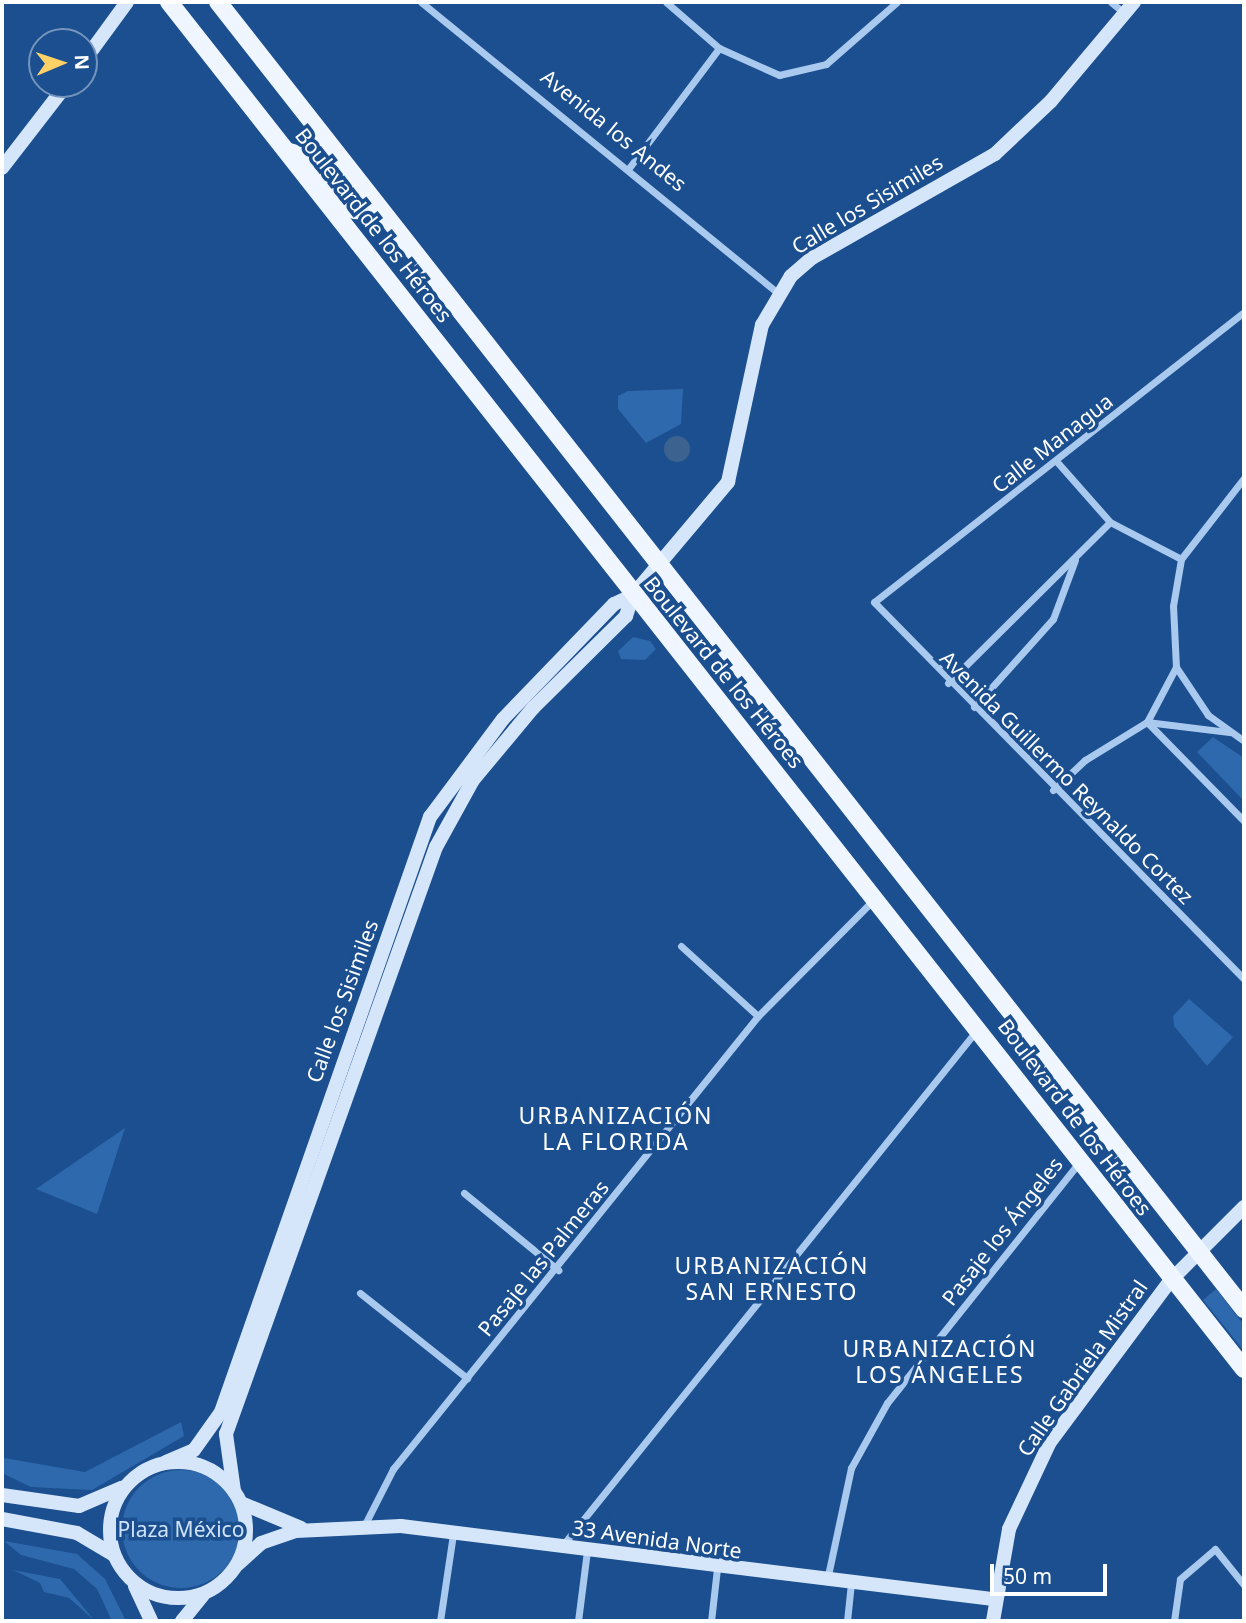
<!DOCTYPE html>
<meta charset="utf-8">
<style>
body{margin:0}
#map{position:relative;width:1246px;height:1623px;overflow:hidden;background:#1b4f8f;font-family:"Noto Sans",sans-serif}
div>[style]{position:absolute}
.green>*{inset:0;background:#2e69ad}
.round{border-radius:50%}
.water>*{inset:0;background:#3c6290}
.street>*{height:7px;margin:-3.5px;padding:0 3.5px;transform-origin:3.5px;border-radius:3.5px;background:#a9c9ee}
.secondary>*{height:14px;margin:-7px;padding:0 7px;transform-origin:7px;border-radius:7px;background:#d6e6fa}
.secondary>.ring{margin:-7px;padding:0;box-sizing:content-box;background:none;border:14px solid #d6e6fa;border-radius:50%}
.primary>*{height:18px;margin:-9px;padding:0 9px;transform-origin:9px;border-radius:9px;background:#f0f6ff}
span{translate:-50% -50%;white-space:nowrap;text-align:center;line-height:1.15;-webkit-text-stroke:7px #1b4f8f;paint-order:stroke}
.street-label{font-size:21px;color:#fff}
.park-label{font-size:21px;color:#cfe3fa}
.neighbourhood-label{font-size:23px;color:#fff;letter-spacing:2px}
.frame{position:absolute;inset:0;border:4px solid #fff;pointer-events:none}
.north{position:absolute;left:28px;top:28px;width:70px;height:70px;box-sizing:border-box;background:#1b4f8f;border:2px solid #7695bc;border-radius:50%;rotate:88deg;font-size:19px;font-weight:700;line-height:28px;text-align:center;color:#fff}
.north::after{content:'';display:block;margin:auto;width:24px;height:32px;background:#ffd166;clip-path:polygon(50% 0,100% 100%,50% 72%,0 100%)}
.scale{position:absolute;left:990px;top:1564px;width:117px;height:32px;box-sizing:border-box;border:4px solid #fff;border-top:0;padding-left:9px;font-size:21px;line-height:24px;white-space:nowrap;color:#fff;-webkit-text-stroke:5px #1b4f8f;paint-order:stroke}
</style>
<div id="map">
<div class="green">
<i style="clip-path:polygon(683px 389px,681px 424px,646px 443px,618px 409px,618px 396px,628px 391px)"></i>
<i style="clip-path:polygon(633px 637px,650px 641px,656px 649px,645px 660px,621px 659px,618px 651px)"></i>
<i style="clip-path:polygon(1213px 737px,1244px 758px,1244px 801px,1197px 752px)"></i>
<i style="clip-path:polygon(1189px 999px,1233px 1037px,1207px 1066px,1174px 1026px,1173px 1016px)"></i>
<i style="clip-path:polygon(125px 1128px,97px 1214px,36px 1189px)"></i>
<i style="clip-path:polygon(1216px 1289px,1244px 1325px,1244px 1351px,1203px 1300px)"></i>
<i style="clip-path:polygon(181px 1422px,184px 1436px,92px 1490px,31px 1487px,2px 1473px,4px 1458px,85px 1472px)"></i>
<i class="round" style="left:122px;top:1470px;width:118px;height:118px"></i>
<i style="clip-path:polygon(4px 1541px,77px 1554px,105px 1579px,126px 1621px,112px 1621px,97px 1589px,74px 1569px,21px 1555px)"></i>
<i style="clip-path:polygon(13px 1570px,60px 1579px,95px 1621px,69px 1598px,44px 1592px,40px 1583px)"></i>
</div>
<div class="water">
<i class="round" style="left:664px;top:436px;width:26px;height:26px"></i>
</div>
<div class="street">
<i style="left:421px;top:2px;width:461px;rotate:39.2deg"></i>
<i style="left:666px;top:2px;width:70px;rotate:41deg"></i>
<i style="left:719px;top:48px;width:66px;rotate:24.2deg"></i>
<i style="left:779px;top:75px;width:48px;rotate:-13.2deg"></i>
<i style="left:826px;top:64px;width:94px;rotate:-41.1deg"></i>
<i style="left:1111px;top:2px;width:17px;rotate:40deg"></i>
<i style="left:629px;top:168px;width:150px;rotate:-53.1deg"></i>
<i style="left:1244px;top:312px;width:470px;rotate:141.9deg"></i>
<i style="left:874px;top:602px;width:528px;rotate:45.54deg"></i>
<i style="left:1058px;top:463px;width:79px;rotate:48.6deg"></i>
<i style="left:1110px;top:522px;width:80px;rotate:27.5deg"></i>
<i style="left:1176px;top:667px;width:58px;rotate:56.3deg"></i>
<i style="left:1208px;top:715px;width:44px;rotate:35.8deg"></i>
<i style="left:948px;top:683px;width:228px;rotate:-44.8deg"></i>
<i style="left:974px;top:707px;width:118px;rotate:-48.1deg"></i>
<i style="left:1053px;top:619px;width:63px;rotate:-69.6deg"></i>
<i style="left:1147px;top:722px;width:139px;rotate:45.6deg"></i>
<i style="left:1147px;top:722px;width:83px;rotate:7deg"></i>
<i style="left:1053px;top:790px;width:44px;rotate:-43.2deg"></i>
<i style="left:1085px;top:760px;width:73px;rotate:-31.5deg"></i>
<i style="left:1147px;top:722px;width:62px;rotate:-62.2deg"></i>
<i style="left:1176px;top:667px;width:61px;rotate:-92.8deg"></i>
<i style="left:1173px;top:606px;width:48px;rotate:-80.3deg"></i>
<i style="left:1181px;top:559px;width:103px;rotate:-52.1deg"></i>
<i style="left:681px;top:946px;width:104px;rotate:42.3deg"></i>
<i style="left:464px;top:1193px;width:122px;rotate:39.3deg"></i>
<i style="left:360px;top:1293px;width:137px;rotate:38.5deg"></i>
<i style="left:365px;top:1524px;width:62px;rotate:-63deg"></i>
<i style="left:393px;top:1469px;width:582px;rotate:-51.14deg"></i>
<i style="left:758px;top:1016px;width:165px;rotate:-45.2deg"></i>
<i style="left:562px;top:1546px;width:661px;rotate:-51.2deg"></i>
<i style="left:827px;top:1580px;width:115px;rotate:-77.9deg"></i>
<i style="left:851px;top:1468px;width:74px;rotate:-61deg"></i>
<i style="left:887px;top:1403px;width:310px;rotate:-51.4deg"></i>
<i style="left:440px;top:1621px;width:88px;rotate:-81.5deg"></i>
<i style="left:578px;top:1621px;width:71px;rotate:-82.7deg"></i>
<i style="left:711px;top:1621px;width:53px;rotate:-83.5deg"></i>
<i style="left:847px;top:1621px;width:36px;rotate:-84deg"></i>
<i style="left:1174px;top:1621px;width:42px;rotate:-81.9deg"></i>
<i style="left:1180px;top:1579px;width:46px;rotate:-40.6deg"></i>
<i style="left:1215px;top:1549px;width:46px;rotate:51.1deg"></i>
</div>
<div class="secondary">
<i style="left:84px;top:61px;width:73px;rotate:-53.9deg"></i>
<i style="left:2px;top:168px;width:106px;rotate:-52.3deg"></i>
<i class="ring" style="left:110px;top:1462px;width:122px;height:122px"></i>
<i style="left:166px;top:1462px;width:30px;rotate:-23deg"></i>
<i style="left:194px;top:1450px;width:47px;rotate:-54.6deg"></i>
<i style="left:221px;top:1412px;width:631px;rotate:-70.65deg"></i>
<i style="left:430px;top:817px;width:122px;rotate:-53.3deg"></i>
<i style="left:503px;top:719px;width:160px;rotate:-46deg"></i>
<i style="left:614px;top:604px;width:21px;rotate:-25deg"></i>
<i style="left:234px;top:1491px;width:58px;rotate:-98deg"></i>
<i style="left:226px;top:1434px;width:623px;rotate:-70.32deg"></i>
<i style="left:436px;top:847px;width:77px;rotate:-61.1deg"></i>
<i style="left:473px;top:780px;width:94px;rotate:-50.2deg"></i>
<i style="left:533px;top:708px;width:131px;rotate:-44.7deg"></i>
<i style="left:626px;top:616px;width:22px;rotate:-72deg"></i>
<i style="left:633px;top:595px;width:148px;rotate:-49.9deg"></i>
<i style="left:728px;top:482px;width:161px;rotate:-77.8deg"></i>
<i style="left:762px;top:325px;width:57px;rotate:-59.4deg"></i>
<i style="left:791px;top:276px;width:28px;rotate:-41deg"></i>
<i style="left:812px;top:258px;width:210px;rotate:-29.6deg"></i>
<i style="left:995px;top:154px;width:77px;rotate:-43.4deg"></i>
<i style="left:1051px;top:101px;width:129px;rotate:-50deg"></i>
<i style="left:2px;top:1495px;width:78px;rotate:8.1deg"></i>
<i style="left:79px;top:1506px;width:46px;rotate:-23.2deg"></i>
<i style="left:241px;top:1503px;width:65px;rotate:22.6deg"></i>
<i style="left:2px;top:1519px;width:76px;rotate:10.6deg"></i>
<i style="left:77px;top:1533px;width:43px;rotate:30.7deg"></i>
<i style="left:238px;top:1564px;width:31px;rotate:-42deg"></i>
<i style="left:261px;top:1543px;width:37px;rotate:-19deg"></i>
<i style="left:296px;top:1531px;width:105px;rotate:-2.7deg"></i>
<i style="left:401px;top:1526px;width:595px;rotate:7.04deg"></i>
<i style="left:135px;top:1586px;width:38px;rotate:65deg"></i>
<i style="left:182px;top:1621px;width:33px;rotate:-51deg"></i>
<i style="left:993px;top:1621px;width:93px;rotate:-80.1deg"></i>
<i style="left:1009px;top:1529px;width:96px;rotate:-64.8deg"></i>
<i style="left:1050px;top:1442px;width:201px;rotate:-53.3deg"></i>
<i style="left:1170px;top:1281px;width:105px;rotate:-45deg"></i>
</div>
<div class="primary">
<i style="left:169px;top:2px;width:1739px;rotate:51.82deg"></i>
<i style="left:218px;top:2px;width:1662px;rotate:51.87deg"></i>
<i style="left:289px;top:152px;width:23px;rotate:15deg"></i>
<i style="left:311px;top:158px;width:67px;rotate:50.4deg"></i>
<i style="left:354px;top:210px;width:28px;rotate:4deg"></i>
</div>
<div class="street-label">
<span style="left:614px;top:130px;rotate:39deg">Avenida los Andes</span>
<span style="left:867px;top:204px;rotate:-31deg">Calle los Sisimiles</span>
<span style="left:374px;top:225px;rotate:52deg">Boulevard de los Héroes</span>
<span style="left:1052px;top:443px;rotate:-38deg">Calle Managua</span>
<span style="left:724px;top:672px;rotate:51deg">Boulevard de los Héroes</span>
<span style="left:1067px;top:777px;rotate:45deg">Avenida Guillermo Reynaldo Cortez</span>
<span style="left:342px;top:1001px;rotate:-70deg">Calle los Sisimiles</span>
<span style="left:1075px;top:1117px;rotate:53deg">Boulevard de los Héroes</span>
<span style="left:1002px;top:1231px;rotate:-52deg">Pasaje los Ángeles</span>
<span style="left:543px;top:1258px;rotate:-51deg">Pasaje las Palmeras</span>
<span style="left:1082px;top:1368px;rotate:-55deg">Calle Gabriela Mistral</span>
<span style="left:657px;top:1539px;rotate:8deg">33 Avenida Norte</span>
</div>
<div class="park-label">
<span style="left:181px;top:1529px">Plaza México</span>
</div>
<div class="neighbourhood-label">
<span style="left:616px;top:1128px">URBANIZACIÓN<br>LA FLORIDA</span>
<span style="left:772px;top:1278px">URBANIZACIÓN<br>SAN ERNESTO</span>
<span style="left:940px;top:1361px">URBANIZACIÓN<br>LOS ÁNGELES</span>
</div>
<div class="frame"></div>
<div class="north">N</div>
<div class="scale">50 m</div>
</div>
